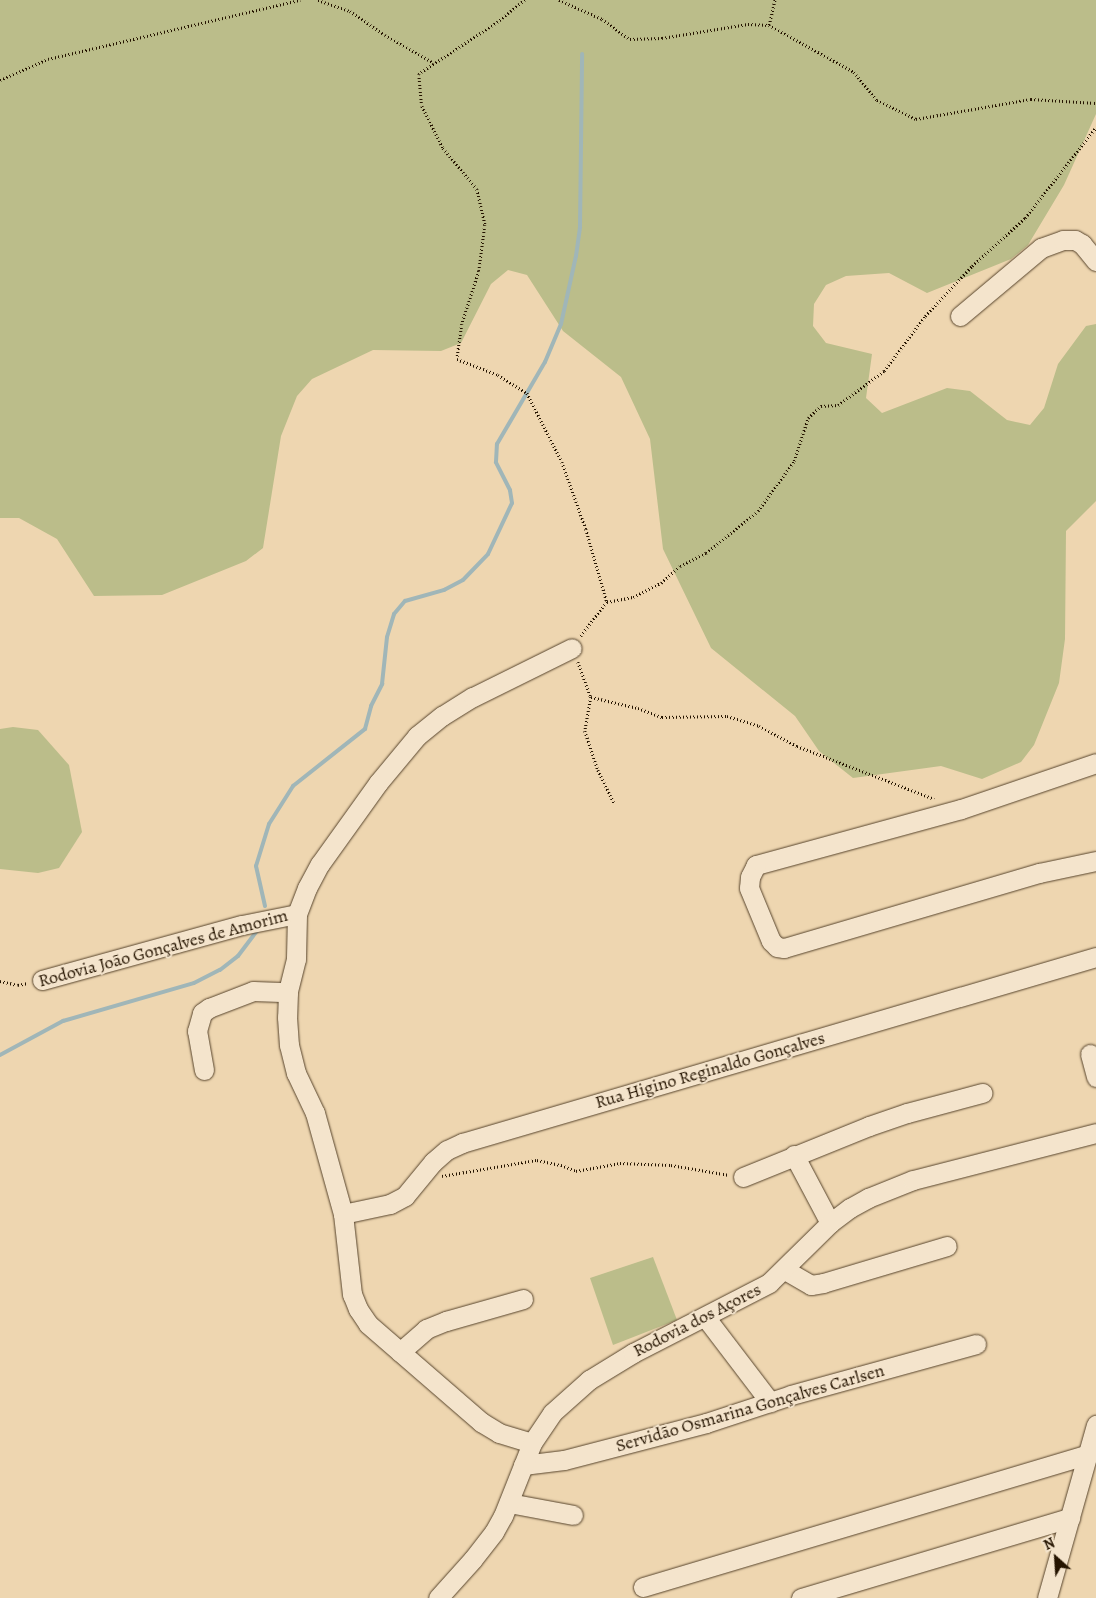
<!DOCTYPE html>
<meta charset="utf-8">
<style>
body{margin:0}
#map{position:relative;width:1096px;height:1598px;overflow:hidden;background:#eed6b0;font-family:Alegreya,serif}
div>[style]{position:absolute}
.green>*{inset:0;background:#bbbd8a}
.stream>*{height:4px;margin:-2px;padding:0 2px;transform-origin:2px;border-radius:2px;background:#a0b6b8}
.path>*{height:2.5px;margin-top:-1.25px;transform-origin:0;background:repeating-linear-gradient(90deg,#251400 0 1px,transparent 0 3.5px)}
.roads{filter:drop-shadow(0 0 1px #57442c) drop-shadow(0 0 1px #57442c)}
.minor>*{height:19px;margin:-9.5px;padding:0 9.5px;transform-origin:9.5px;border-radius:9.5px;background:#f4e4cc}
span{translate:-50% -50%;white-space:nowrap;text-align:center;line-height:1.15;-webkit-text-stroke:4px #f4e4cc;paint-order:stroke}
.street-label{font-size:18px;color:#251400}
.north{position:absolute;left:1031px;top:1533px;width:50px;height:50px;-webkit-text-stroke:4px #f4e4cc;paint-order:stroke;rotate:334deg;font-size:14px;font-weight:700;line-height:20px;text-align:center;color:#251400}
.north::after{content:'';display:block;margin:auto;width:18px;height:22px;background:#251400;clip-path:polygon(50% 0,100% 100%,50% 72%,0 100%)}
</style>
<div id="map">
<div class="green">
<i style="clip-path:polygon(0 0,1096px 0,1096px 114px,1064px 185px,1028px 245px,1011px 259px,927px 293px,889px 273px,846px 276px,826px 285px,814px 304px,813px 326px,826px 343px,872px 354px,866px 398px,882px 413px,947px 388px,970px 391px,1007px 420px,1030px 425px,1044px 408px,1058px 364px,1086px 326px,1096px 324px,1096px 501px,1066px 531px,1065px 639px,1059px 683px,1034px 745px,1021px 762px,982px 779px,941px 766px,853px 778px,819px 751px,795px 716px,711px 648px,663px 549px,650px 439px,621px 377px,563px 331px,527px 275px,508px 270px,491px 284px,461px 343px,441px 351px,373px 350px,312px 379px,297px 396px,281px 436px,263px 548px,246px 561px,162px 595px,94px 596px,57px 539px,19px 518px,0 518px)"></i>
<i style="clip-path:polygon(13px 727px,38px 730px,69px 765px,82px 832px,59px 868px,38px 873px,0 869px,0 729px)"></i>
<i style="clip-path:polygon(653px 1257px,677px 1320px,613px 1345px,590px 1278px)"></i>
</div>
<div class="stream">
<i style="left:265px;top:906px;width:41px;rotate:-102.7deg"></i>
<i style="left:256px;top:866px;width:44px;rotate:-72.8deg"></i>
<i style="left:269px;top:824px;width:45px;rotate:-57.7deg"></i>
<i style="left:293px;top:786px;width:92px;rotate:-38.4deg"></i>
<i style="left:365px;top:729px;width:24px;rotate:-75deg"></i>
<i style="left:371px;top:706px;width:25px;rotate:-63deg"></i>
<i style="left:382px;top:684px;width:47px;rotate:-83.9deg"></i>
<i style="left:387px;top:637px;width:24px;rotate:-73deg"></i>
<i style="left:394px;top:614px;width:17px;rotate:-50deg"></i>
<i style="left:405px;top:601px;width:41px;rotate:-15.8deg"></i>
<i style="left:444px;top:590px;width:21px;rotate:-28deg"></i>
<i style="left:463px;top:580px;width:36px;rotate:-46deg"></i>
<i style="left:488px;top:554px;width:56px;rotate:-64.8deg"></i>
<i style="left:512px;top:503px;width:13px;rotate:-99deg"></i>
<i style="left:510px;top:490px;width:31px;rotate:-117deg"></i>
<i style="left:496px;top:462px;width:18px;rotate:-87deg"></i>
<i style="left:497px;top:444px;width:95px;rotate:-59.7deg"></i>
<i style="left:545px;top:362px;width:41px;rotate:-67.2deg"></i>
<i style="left:561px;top:324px;width:70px;rotate:-77.6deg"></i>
<i style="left:576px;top:256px;width:29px;rotate:-82deg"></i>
<i style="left:580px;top:227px;width:173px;rotate:-89.3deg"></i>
<i style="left:0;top:1055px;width:72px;rotate:-28.4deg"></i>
<i style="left:63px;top:1021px;width:136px;rotate:-16.2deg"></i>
<i style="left:194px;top:983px;width:29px;rotate:-27deg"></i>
<i style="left:220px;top:970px;width:23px;rotate:-38deg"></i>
<i style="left:238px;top:956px;width:35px;rotate:-53deg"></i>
</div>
<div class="path">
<i style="left:318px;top:0;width:34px;rotate:19deg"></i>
<i style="left:350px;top:11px;width:42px;rotate:34.4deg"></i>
<i style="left:385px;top:35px;width:56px;rotate:29.7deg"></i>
<i style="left:525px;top:0;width:35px;rotate:141deg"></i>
<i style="left:498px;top:22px;width:95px;rotate:146.6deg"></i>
<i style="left:419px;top:74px;width:32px;rotate:85deg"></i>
<i style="left:422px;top:106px;width:47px;rotate:63.4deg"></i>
<i style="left:443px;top:148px;width:53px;rotate:50.3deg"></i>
<i style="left:477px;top:189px;width:37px;rotate:77deg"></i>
<i style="left:485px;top:225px;width:46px;rotate:97.4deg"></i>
<i style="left:479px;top:271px;width:56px;rotate:107.8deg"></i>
<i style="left:462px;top:324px;width:35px;rotate:98deg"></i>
<i style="left:457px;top:359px;width:44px;rotate:21.3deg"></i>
<i style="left:498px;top:375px;width:34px;rotate:32deg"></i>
<i style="left:527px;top:393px;width:77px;rotate:63.1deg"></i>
<i style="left:562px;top:462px;width:71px;rotate:70.3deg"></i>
<i style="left:586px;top:529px;width:76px;rotate:74deg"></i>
<i style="left:607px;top:602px;width:43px;rotate:127.4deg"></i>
<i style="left:559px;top:0;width:47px;rotate:23.8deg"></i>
<i style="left:602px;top:19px;width:34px;rotate:36deg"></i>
<i style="left:630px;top:39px;width:32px;rotate:-2deg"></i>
<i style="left:662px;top:38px;width:87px;rotate:-9.2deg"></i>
<i style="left:748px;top:24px;width:21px;rotate:3deg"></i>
<i style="left:769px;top:25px;width:97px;rotate:28.9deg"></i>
<i style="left:854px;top:72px;width:36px;rotate:51deg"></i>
<i style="left:877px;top:100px;width:43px;rotate:26deg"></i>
<i style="left:916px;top:119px;width:117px;rotate:-9.9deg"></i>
<i style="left:1031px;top:99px;width:65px;rotate:3.5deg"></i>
<i style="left:769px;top:25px;width:26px;rotate:-77deg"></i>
<i style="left:0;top:80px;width:52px;rotate:-23.6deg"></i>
<i style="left:48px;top:59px;width:259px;rotate:-13.2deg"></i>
<i style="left:607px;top:602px;width:26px;rotate:-11deg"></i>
<i style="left:633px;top:597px;width:31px;rotate:-27deg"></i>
<i style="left:661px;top:583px;width:25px;rotate:-42deg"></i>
<i style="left:680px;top:566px;width:29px;rotate:-27deg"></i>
<i style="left:706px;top:553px;width:67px;rotate:-38.9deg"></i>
<i style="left:758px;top:511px;width:62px;rotate:-54.2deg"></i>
<i style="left:794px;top:461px;width:45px;rotate:-72deg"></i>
<i style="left:808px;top:418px;width:18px;rotate:-43deg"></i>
<i style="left:821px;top:406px;width:17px;rotate:-3deg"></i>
<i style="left:838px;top:405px;width:57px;rotate:-36.5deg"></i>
<i style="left:884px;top:371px;width:69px;rotate:-53.3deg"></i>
<i style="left:925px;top:316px;width:69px;rotate:-46.8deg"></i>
<i style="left:972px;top:266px;width:72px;rotate:-42.2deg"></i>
<i style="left:1025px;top:218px;width:115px;rotate:-52deg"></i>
<i style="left:578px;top:662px;width:37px;rotate:70deg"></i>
<i style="left:591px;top:697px;width:48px;rotate:13.2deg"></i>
<i style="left:638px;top:708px;width:26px;rotate:21deg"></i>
<i style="left:662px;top:717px;width:65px;rotate:-0.9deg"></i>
<i style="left:727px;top:716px;width:34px;rotate:17deg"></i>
<i style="left:759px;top:726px;width:43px;rotate:27.8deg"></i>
<i style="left:797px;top:746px;width:147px;rotate:21.1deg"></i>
<i style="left:591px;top:697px;width:35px;rotate:100deg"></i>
<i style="left:585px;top:731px;width:41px;rotate:71.6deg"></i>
<i style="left:598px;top:770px;width:37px;rotate:64deg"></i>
<i style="left:0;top:981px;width:18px;rotate:13deg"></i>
<i style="left:18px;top:985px;width:10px;rotate:-11deg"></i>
<i style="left:442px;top:1176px;width:96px;rotate:-9.6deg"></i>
<i style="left:537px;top:1160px;width:25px;rotate:12deg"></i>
<i style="left:561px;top:1165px;width:16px;rotate:22deg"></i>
<i style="left:576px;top:1171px;width:45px;rotate:-10.3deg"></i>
<i style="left:620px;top:1163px;width:51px;rotate:2.2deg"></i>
<i style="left:671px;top:1165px;width:59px;rotate:9.8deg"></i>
</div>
<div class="roads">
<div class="minor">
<i style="left:960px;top:316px;width:106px;rotate:-40deg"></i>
<i style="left:1041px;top:248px;width:23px;rotate:-20deg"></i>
<i style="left:1063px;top:240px;width:12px"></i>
<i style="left:1075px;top:240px;width:8px;rotate:30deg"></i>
<i style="left:1082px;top:244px;width:22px;rotate:51deg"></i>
<i style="left:1096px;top:763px;width:143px;rotate:161.2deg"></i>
<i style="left:961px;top:809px;width:213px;rotate:164.7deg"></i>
<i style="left:756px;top:865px;width:13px;rotate:117deg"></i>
<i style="left:750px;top:877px;width:11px;rotate:95deg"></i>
<i style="left:749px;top:888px;width:57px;rotate:67.5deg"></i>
<i style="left:771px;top:941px;width:8px;rotate:45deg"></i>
<i style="left:777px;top:947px;width:7px;rotate:8deg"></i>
<i style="left:784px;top:948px;width:266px;rotate:-16.4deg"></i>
<i style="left:1039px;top:873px;width:58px;rotate:-11.9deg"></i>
<i style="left:297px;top:914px;width:28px;rotate:-69deg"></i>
<i style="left:307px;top:888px;width:27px;rotate:-62deg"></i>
<i style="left:320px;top:864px;width:100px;rotate:-54.4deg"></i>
<i style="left:378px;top:783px;width:61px;rotate:-50.3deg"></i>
<i style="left:417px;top:736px;width:32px;rotate:-39deg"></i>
<i style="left:442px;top:716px;width:36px;rotate:-32deg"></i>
<i style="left:473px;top:697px;width:110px;rotate:-26.3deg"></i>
<i style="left:42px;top:980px;width:207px;rotate:-15.4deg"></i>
<i style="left:242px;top:925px;width:56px;rotate:-11.3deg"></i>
<i style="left:297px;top:914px;width:45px;rotate:91.3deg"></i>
<i style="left:296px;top:959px;width:34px;rotate:104deg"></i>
<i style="left:288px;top:992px;width:25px;rotate:92deg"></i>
<i style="left:287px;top:1017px;width:28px;rotate:86deg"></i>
<i style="left:289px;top:1045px;width:29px;rotate:76deg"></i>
<i style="left:296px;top:1073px;width:44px;rotate:64.6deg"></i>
<i style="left:315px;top:1113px;width:105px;rotate:74.5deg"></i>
<i style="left:343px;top:1214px;width:81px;rotate:83.6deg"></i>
<i style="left:352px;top:1294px;width:16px;rotate:68deg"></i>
<i style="left:358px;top:1309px;width:18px;rotate:56deg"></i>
<i style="left:368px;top:1324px;width:150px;rotate:40.9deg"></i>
<i style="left:481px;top:1422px;width:21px;rotate:31deg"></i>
<i style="left:499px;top:1433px;width:34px;rotate:17deg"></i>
<i style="left:1090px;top:1054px;width:24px;rotate:75deg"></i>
<i style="left:204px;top:1070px;width:40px;rotate:-100deg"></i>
<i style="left:197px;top:1031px;width:19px;rotate:-74deg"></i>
<i style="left:202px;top:1013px;width:9px;rotate:-36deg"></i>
<i style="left:209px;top:1008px;width:47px;rotate:-21.1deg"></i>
<i style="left:253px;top:991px;width:35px;rotate:2deg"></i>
<i style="left:794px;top:1155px;width:77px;rotate:62.1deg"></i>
<i style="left:743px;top:1177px;width:136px;rotate:-22deg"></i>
<i style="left:869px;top:1126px;width:40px;rotate:-18.9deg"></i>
<i style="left:907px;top:1113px;width:78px;rotate:-14.9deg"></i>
<i style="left:343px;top:1214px;width:48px;rotate:-12deg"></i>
<i style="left:390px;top:1204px;width:17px;rotate:-28deg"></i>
<i style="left:405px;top:1196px;width:44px;rotate:-50.5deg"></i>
<i style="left:433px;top:1162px;width:18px;rotate:-41deg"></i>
<i style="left:447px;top:1150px;width:17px;rotate:-25deg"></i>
<i style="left:462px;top:1143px;width:661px;rotate:-16.35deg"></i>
<i style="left:785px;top:1270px;width:30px;rotate:30deg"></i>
<i style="left:811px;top:1285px;width:12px;rotate:-9deg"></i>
<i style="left:823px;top:1283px;width:129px;rotate:-16.6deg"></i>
<i style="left:706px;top:1318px;width:106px;rotate:52.7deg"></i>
<i style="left:400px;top:1352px;width:35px;rotate:-41deg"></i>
<i style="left:426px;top:1329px;width:22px;rotate:-22deg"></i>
<i style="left:446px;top:1321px;width:80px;rotate:-15.9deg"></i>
<i style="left:523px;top:1465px;width:41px;rotate:-7deg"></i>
<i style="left:564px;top:1460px;width:147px;rotate:-14.6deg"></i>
<i style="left:706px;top:1423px;width:89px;rotate:-18.2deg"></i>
<i style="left:791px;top:1395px;width:192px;rotate:-15.4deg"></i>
<i style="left:509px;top:1503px;width:65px;rotate:10.6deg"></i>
<i style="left:643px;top:1587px;width:464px;rotate:-16.6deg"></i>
<i style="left:438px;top:1598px;width:52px;rotate:-48.1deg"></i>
<i style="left:473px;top:1559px;width:34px;rotate:-52deg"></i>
<i style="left:494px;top:1532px;width:18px;rotate:-61deg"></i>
<i style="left:503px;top:1516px;width:79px;rotate:-68.3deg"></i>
<i style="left:532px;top:1443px;width:36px;rotate:-56deg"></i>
<i style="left:552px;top:1413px;width:50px;rotate:-41.7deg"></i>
<i style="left:589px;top:1380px;width:52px;rotate:-31.5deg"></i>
<i style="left:633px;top:1353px;width:153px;rotate:-27.2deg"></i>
<i style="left:769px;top:1283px;width:86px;rotate:-44.5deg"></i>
<i style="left:830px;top:1223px;width:25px;rotate:-37deg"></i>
<i style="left:850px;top:1208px;width:21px;rotate:-29deg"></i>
<i style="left:868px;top:1198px;width:48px;rotate:-21.8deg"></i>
<i style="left:913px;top:1180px;width:189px;rotate:-14.4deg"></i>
<i style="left:801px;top:1598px;width:281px;rotate:-16.6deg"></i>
<i style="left:1047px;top:1598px;width:180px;rotate:-74.2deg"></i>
</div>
</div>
<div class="street-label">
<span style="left:163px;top:948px;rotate:-15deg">Rodovia João Gonçalves de Amorim</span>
<span style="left:710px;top:1070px;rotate:-16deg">Rua Higino Reginaldo Gonçalves</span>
<span style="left:697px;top:1320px;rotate:-27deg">Rodovia dos Açores</span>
<span style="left:750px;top:1408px;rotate:-16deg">Servidão Osmarina Gonçalves Carlsen</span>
</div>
<div class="north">N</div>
</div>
